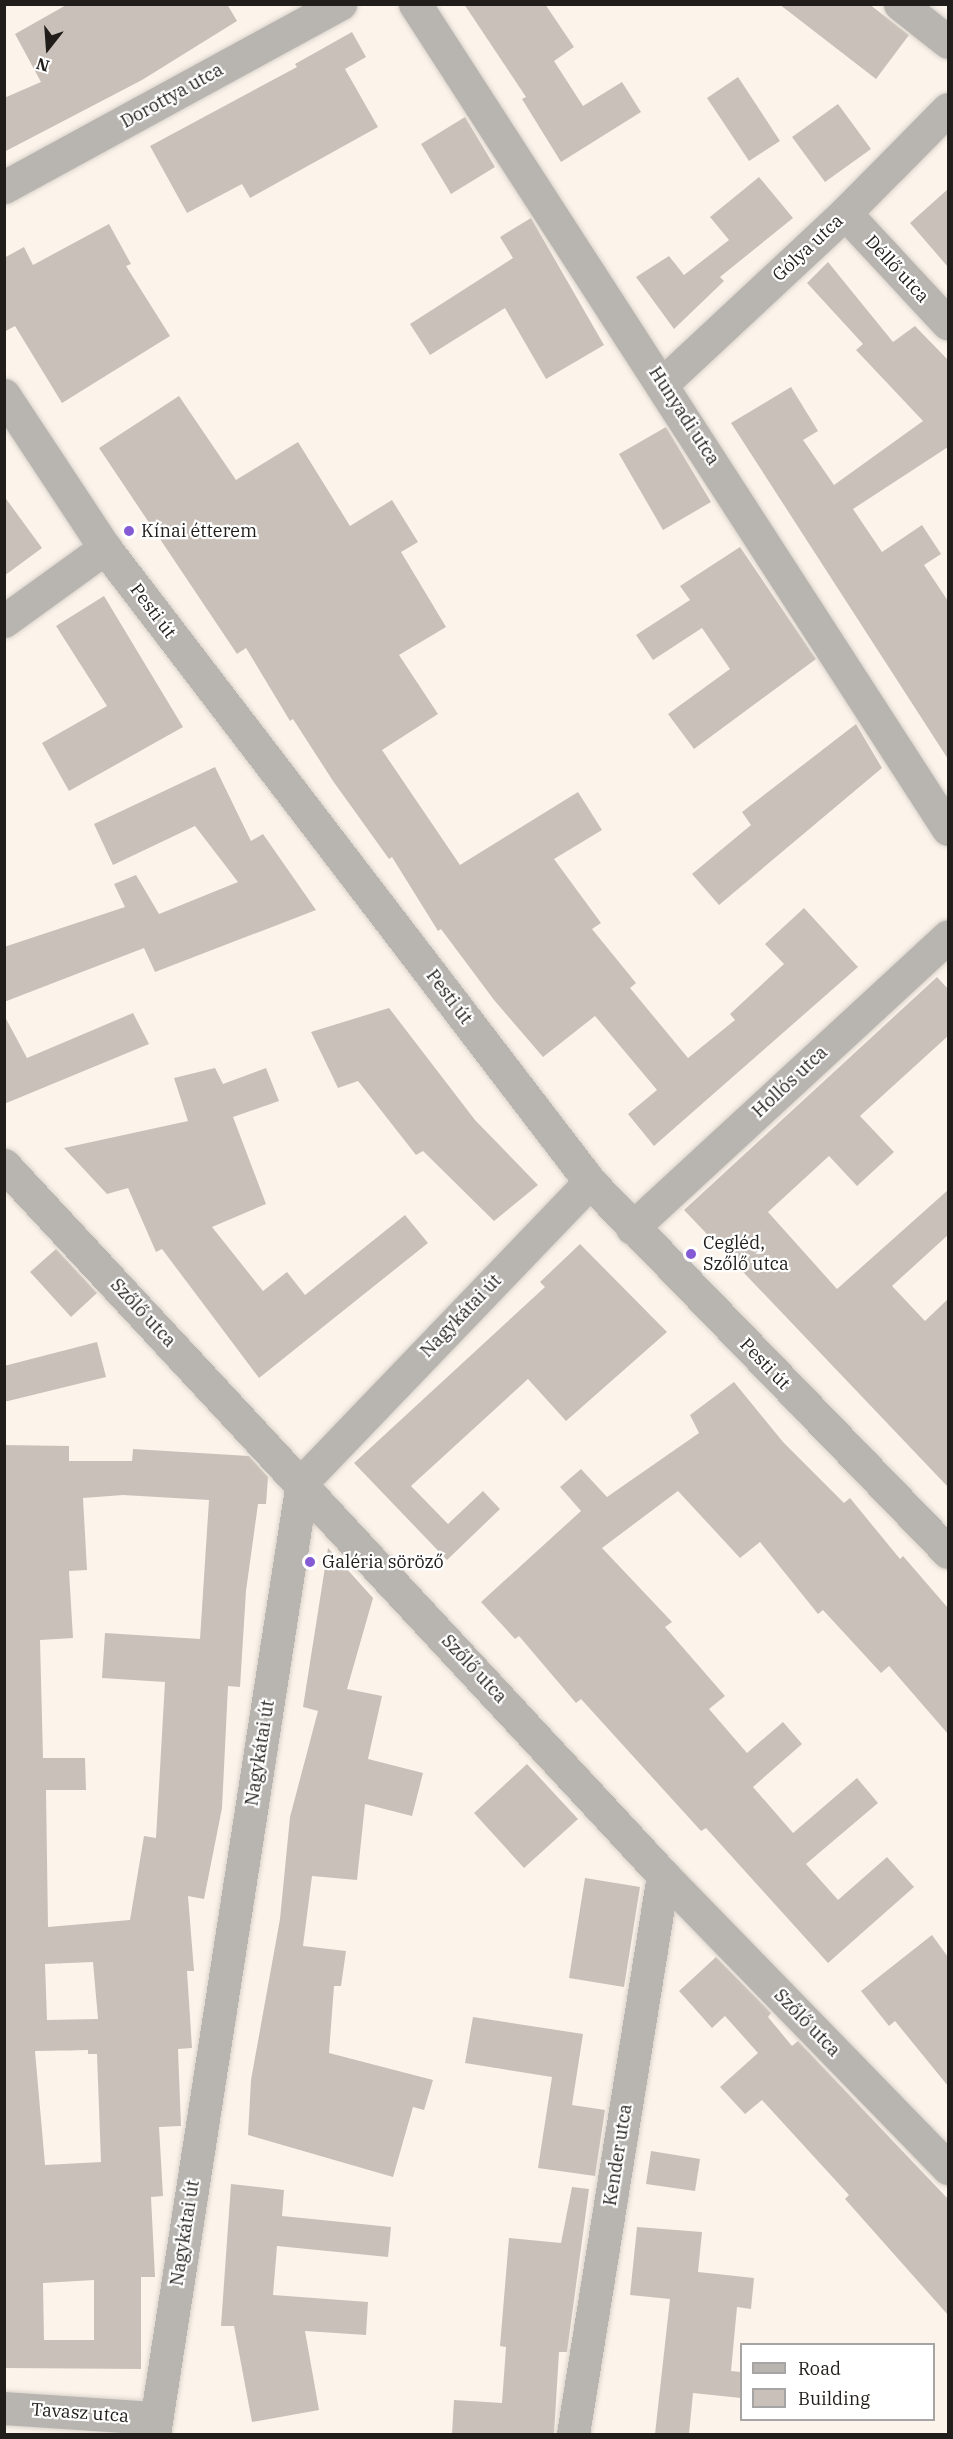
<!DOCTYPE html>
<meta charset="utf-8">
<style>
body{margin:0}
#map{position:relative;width:953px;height:2439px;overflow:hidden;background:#fcf4eb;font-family:"IBM Plex Serif",serif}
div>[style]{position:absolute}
.building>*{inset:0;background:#c9c1b9}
.roads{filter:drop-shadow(0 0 2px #d9d2ca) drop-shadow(0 0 2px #d9d2ca)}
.minor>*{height:33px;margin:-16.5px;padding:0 16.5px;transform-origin:16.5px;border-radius:16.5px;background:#b8b5b1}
.dots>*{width:16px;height:16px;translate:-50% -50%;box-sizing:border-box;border:3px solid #fff;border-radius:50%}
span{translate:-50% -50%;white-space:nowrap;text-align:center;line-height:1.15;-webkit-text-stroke:4.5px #fff;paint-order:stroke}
.street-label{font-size:18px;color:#201d1a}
.poi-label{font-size:18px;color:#201d1a}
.left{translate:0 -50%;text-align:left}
.frame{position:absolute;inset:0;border:6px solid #201d1a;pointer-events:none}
.legend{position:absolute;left:740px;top:2343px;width:195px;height:78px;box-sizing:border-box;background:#fff;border:2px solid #a6a5a3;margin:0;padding:8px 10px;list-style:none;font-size:18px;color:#201d1a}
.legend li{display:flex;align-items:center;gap:12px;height:30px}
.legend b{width:30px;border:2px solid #a6a5a3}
.north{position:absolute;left:18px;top:18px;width:60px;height:60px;-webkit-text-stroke:4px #fff;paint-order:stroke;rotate:197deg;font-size:16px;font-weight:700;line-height:24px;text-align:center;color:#201d1a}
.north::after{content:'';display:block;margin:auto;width:21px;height:27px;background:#201d1a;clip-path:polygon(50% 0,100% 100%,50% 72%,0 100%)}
</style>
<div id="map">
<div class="building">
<i style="clip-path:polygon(68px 4px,227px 4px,237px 21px,142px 80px,4px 152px,4px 98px,41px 82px,15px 34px)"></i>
<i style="clip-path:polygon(464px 4px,545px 4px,574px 47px,554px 61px,583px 106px,622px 82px,641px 112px,561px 162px,522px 99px,526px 97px)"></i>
<i style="clip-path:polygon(779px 4px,869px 4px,909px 35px,876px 79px)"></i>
<i style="clip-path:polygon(352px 32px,366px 57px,345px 69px,378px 127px,250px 198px,242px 184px,187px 213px,150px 146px,297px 67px,295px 64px)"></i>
<i style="clip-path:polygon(738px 77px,780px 141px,749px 161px,707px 98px)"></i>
<i style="clip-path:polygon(838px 104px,871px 149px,825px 182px,792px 137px)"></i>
<i style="clip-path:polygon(465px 117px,495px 167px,451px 194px,421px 144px)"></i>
<i style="clip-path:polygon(759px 177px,793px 218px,720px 277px,724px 281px,674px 329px,636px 277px,669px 256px,684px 275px,729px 240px,710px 217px)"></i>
<i style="clip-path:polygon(948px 189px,948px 267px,910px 223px)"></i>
<i style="clip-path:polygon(531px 218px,604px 345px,546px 379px,505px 308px,430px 355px,410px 324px,513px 258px,500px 237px)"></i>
<i style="clip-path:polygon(109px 224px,131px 264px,126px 266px,170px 336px,62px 403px,15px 326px,4px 332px,4px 258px,24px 247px,33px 265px)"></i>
<i style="clip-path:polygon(828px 262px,893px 342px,915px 326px,948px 360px,948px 447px,853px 509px,882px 552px,922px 525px,941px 554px,924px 565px,948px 601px,948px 759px,731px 423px,791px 387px,818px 431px,803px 440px,834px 485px,923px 421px,856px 350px,863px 344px,807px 283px)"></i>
<i style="clip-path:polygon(179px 396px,236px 480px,298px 442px,350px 526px,392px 500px,418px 542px,401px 552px,446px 627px,399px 655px,438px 714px,382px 750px,460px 865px,578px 792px,602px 830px,554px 859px,601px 923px,592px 929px,636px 983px,630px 988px,688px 1058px,735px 1020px,730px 1014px,784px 964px,765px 944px,804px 908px,858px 967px,654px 1146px,628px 1114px,657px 1090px,595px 1016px,543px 1057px,494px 1000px,441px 929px,438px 931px,392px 857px,389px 859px,333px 781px,293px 719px,290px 721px,246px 648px,237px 654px,99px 448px)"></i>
<i style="clip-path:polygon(666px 427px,711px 502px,663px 530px,619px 454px)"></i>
<i style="clip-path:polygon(4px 496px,42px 548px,4px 576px)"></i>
<i style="clip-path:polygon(740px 547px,816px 659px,694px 749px,668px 714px,730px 669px,702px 628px,653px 660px,636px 635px,690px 600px,680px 586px)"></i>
<i style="clip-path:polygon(104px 596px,183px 727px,69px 791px,42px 743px,107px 706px,56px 626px)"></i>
<i style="clip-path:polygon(856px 724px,882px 768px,719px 905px,692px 874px,751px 825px,742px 812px)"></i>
<i style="clip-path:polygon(215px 767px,251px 841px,263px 834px,316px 910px,155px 972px,144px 948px,4px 1002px,4px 947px,125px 907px,114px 884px,136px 875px,159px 914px,238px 882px,195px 826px,113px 865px,94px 824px)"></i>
<i style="clip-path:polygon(937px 977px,948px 989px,948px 1036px,860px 1116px,894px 1152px,857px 1186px,829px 1156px,768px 1212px,837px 1289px,948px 1190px,948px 1235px,892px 1286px,925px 1321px,948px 1299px,948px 1487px,684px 1210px)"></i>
<i style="clip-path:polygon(389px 1008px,475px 1120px,538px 1185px,494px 1221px,423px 1151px,416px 1155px,358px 1081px,338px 1088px,311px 1032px)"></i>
<i style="clip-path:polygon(133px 1013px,149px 1044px,4px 1104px,4px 1015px,27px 1058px)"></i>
<i style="clip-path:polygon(215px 1068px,223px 1084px,266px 1068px,279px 1101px,233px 1117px,266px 1204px,212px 1227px,263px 1291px,287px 1272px,305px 1295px,405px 1215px,428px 1243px,259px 1378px,162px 1249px,156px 1252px,128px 1188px,107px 1194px,64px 1148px,188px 1121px,174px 1078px)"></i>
<i style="clip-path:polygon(580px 1244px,667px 1332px,566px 1421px,528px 1379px,411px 1486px,448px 1524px,483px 1491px,500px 1509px,447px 1560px,354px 1463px,545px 1287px,540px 1282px)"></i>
<i style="clip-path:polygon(56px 1249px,97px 1293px,71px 1317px,30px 1272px)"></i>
<i style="clip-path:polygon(97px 1342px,106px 1377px,4px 1402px,4px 1366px)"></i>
<i style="clip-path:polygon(734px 1382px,783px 1442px,844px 1503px,850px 1498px,900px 1559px,903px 1556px,948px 1608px,948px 1734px,889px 1666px,881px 1673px,823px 1610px,818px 1614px,760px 1542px,740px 1558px,678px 1491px,602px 1548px,672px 1622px,665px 1627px,725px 1696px,709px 1709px,747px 1753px,783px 1722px,802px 1744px,753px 1787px,793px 1833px,857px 1778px,878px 1803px,806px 1864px,838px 1900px,887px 1857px,914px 1887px,828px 1963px,706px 1828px,701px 1831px,581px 1699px,576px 1703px,519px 1636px,515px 1639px,481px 1602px,581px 1511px,560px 1487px,581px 1469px,607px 1497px,699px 1433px,690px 1415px)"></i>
<i style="clip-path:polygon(evenodd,4px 1445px,69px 1446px,69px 1461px,132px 1461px,133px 1449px,249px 1456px,268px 1477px,266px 1504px,258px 1504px,246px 1591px,240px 1687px,228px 1686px,222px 1808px,204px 1899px,188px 1896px,194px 1971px,187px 1971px,192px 2048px,178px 2049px,181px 2126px,159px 2127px,163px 2196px,151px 2197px,155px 2277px,141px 2277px,141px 2369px,4px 2368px,4px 1445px,123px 1495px,209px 1500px,200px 1639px,105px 1633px,102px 1678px,165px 1682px,156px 1838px,144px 1836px,130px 1920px,48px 1927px,46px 1790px,86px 1790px,85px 1758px,43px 1758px,40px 1640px,73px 1638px,69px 1571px,87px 1570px,83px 1498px,123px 1495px,4px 1445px,93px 1962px,98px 2019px,47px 2020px,45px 1964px,93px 1962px,4px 1445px,88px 2050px,88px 2054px,97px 2054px,101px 2162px,45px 2165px,35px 2051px,88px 2050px,4px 1445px,94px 2280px,94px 2340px,44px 2340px,43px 2283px,94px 2280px)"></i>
<i style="clip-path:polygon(328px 1548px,373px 1598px,347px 1689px,382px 1696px,368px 1759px,423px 1773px,412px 1816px,365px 1804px,357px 1880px,312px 1876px,303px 1946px,346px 1951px,341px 1986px,334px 1986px,329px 2053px,433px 2080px,424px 2110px,413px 2107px,393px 2177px,248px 2135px,251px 2080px,280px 1919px,290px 1817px,318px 1711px,303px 1707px)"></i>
<i style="clip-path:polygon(527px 1764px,578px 1819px,524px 1868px,474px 1813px)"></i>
<i style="clip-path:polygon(585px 1878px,640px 1887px,624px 1987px,569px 1978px)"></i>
<i style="clip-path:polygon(932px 1935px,948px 1957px,948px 2086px,895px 2021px,889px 2026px,861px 1991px)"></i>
<i style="clip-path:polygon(716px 1957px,771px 2013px,768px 2017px,792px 2046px,798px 2041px,948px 2199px,948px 2315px,845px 2199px,849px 2195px,762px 2100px,745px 2114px,720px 2087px,758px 2053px,725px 2016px,712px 2028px,679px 1991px)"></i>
<i style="clip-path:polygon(473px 2017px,583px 2034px,572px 2105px,605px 2110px,595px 2176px,538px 2168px,552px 2077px,465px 2063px)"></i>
<i style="clip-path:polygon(651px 2151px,700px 2159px,695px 2191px,646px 2184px)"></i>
<i style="clip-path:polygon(231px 2184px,284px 2190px,282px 2216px,391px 2227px,388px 2257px,277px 2246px,273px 2295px,368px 2302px,366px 2335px,305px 2331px,319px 2410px,252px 2422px,234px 2326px,221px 2326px)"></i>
<i style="clip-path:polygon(572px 2187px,589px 2189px,567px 2352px,559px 2352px,554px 2434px,452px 2434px,454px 2400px,502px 2403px,506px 2347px,500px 2346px,509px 2238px,561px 2243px)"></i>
<i style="clip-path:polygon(637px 2227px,702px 2232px,698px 2272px,754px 2278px,751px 2309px,737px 2307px,731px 2371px,741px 2372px,741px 2398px,693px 2393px,689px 2434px,655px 2434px,670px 2299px,630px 2295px)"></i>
</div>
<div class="roads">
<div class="minor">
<i style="left:415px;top:4px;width:982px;rotate:57.14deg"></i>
<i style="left:900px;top:4px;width:61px;rotate:38.4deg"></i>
<i style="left:4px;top:187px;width:383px;rotate:-28.6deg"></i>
<i style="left:845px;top:213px;width:151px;rotate:47.1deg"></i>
<i style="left:663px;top:383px;width:249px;rotate:-43deg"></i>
<i style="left:845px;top:213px;width:146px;rotate:-45.3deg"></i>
<i style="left:4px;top:395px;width:183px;rotate:56.6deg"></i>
<i style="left:105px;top:548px;width:798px;rotate:52.58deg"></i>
<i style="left:590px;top:1182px;width:515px;rotate:45.94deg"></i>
<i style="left:4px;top:621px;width:125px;rotate:-35.9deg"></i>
<i style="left:4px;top:1165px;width:969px;rotate:47.13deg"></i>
<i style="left:663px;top:1875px;width:409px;rotate:45.8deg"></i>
<i style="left:632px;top:1228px;width:430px;rotate:-42.7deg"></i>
<i style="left:4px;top:2408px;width:152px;rotate:3.8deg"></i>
<i style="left:154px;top:2434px;width:963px;rotate:-81.16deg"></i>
<i style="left:302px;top:1482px;width:416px;rotate:-46.2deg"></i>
<i style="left:573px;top:2434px;width:566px;rotate:-80.85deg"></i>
</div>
</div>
<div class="dots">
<i style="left:129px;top:531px;background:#855bd5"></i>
<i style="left:691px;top:1254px;background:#855bd5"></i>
<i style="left:310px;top:1562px;background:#855bd5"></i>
</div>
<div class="street-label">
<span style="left:172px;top:96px;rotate:-29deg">Dorottya utca</span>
<span style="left:808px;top:248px;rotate:-43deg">Gólya utca</span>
<span style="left:897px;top:269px;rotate:47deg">Déllő utca</span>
<span style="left:684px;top:416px;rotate:57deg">Hunyadi utca</span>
<span style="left:153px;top:611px;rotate:53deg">Pesti út</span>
<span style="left:449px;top:997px;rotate:53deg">Pesti út</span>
<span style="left:790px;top:1082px;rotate:-43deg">Hollós utca</span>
<span style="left:143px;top:1313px;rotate:47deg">Szőlő utca</span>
<span style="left:461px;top:1316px;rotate:-46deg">Nagykátai út</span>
<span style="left:765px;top:1364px;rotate:46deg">Pesti út</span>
<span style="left:474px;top:1669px;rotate:47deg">Szőlő utca</span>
<span style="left:260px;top:1753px;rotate:-81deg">Nagykátai út</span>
<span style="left:807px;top:2023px;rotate:46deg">Szőlő utca</span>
<span style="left:618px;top:2155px;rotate:-81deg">Kender utca</span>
<span style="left:185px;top:2233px;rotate:-81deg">Nagykátai út</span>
<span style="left:80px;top:2413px;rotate:4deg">Tavasz utca</span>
</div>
<div class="poi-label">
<span class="left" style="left:141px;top:531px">Kínai étterem</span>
<span class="left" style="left:703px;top:1254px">Cegléd,<br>Szőlő utca</span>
<span class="left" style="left:322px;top:1562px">Galéria söröző</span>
</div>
<div class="frame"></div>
<ul class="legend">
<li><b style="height:8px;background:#b8b5b1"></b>Road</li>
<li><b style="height:16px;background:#c9c1b9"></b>Building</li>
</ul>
<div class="north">N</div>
</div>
